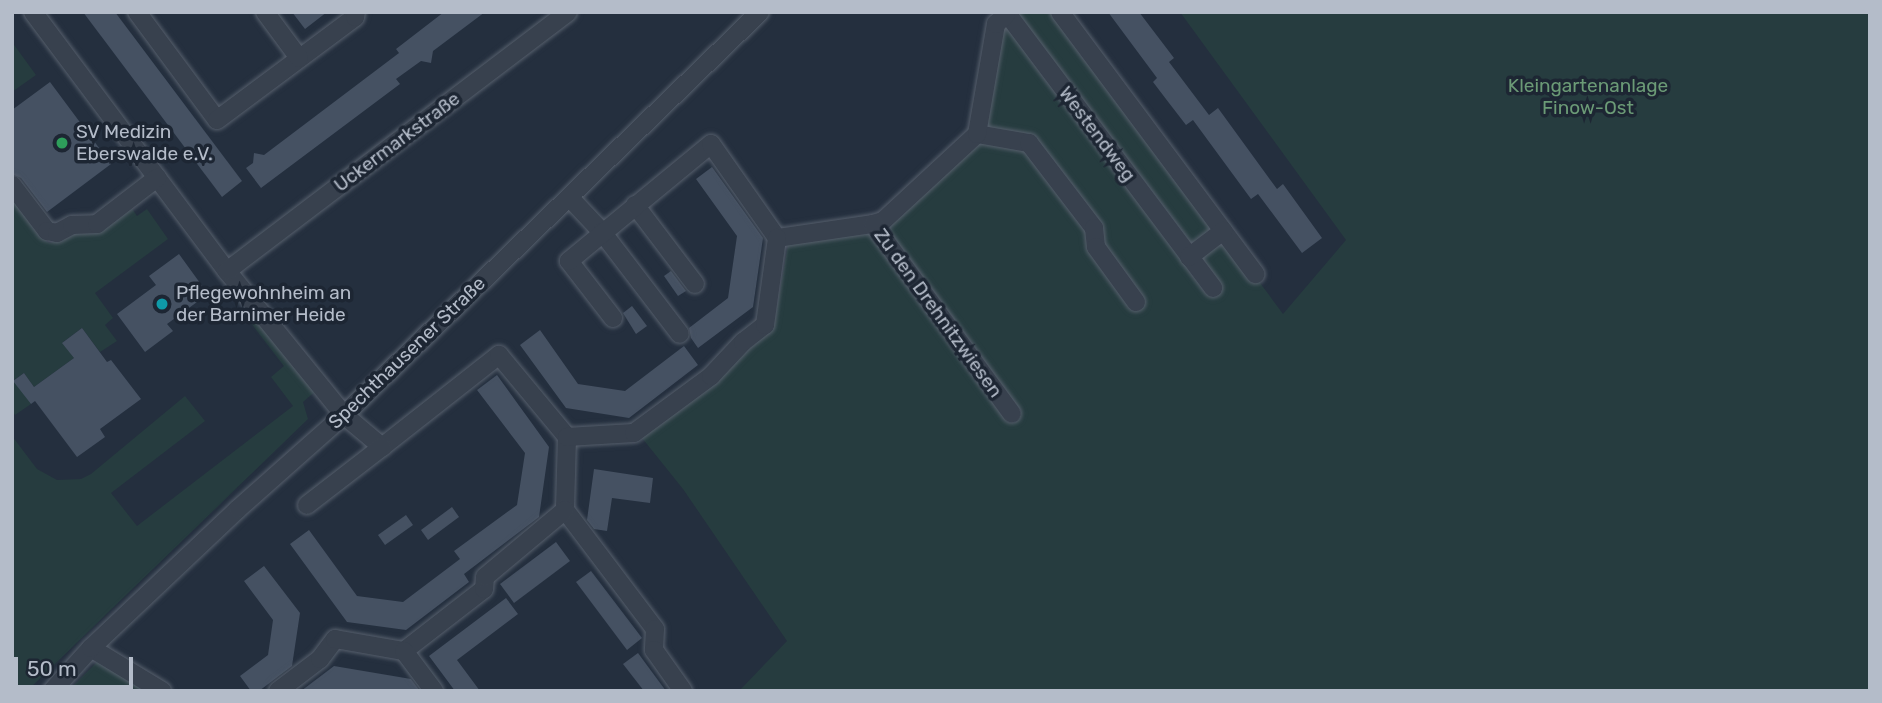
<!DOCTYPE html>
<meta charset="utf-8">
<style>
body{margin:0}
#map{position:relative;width:1882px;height:703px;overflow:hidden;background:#242f3e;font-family:Rubik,sans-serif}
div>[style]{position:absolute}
.green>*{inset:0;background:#263c3f}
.building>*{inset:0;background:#455162}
.roads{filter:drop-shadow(0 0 2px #565f6c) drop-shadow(0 0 2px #565f6c)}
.minor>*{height:18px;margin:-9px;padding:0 9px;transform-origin:9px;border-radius:9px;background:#38414e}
.dots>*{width:19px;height:19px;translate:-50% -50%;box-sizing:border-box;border:4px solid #1d2633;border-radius:50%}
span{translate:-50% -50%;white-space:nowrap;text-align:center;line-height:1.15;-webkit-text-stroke:7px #1d2633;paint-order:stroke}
.park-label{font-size:19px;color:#6b9a76}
.poi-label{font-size:19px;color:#b4bcc9}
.left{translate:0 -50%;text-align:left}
.street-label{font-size:19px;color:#b4bcc9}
.frame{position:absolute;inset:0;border:14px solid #b4bcc9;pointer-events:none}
.scale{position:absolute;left:14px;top:657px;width:119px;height:32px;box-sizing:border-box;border:4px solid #b4bcc9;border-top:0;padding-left:9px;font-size:21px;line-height:24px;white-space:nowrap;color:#b4bcc9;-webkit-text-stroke:5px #1d2633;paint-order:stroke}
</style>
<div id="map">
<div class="green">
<i style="clip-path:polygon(1006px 12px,1060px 12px,1283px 314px,1346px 240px,1180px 12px,1870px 12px,1870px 691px,739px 691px,787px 641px,683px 489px,638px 433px,714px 378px,773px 329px,788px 245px,883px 221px,977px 134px)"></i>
<i style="clip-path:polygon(12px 42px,36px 75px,12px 92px)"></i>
<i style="clip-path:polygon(12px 198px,40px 237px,49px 243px,66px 238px,131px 207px,137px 216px,147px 209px,168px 239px,95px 293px,113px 318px,105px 325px,117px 341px,100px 352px,82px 328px,63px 342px,74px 358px,34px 387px,24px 373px,14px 380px,31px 404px,15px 415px,12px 411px)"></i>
<i style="clip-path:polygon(251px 306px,318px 389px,303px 402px,308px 419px,27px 691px,12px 691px,12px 436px,37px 469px,57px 480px,81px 479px,91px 474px,185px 396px,205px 421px,111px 493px,137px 526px,293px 406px,271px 377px,284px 366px,243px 313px)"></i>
<i style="clip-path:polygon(98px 661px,145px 691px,68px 691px)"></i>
</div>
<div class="building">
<i style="clip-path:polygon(83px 12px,115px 12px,242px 181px,222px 197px)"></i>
<i style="clip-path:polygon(292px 12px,327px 12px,305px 29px)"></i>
<i style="clip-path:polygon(444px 12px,485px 12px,433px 51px,431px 63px,421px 61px,396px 79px,400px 84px,261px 188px,246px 168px,253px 163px,254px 153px,264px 155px,399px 53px,396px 49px)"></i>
<i style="clip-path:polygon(1108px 12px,1139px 12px,1174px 58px,1169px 62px,1209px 115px,1218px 108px,1277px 189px,1283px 184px,1322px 238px,1302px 253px,1258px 194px,1251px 199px,1193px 120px,1186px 125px,1169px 103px,1153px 82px,1157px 78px)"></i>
<i style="clip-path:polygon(50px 82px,111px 164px,47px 212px,21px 178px,12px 174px,12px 110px)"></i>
<i style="clip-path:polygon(712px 167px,763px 238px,753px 307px,698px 348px,691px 338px,689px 328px,728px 298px,737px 236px,696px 179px)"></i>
<i style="clip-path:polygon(179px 254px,208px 294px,167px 324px,173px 331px,145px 352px,117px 314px,156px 285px,149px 276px)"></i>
<i style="clip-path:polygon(671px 271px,686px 291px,678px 296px,664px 276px)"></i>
<i style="clip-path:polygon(632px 306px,647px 326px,636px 334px,623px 313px)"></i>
<i style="clip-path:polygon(82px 328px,107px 362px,111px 360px,141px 399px,100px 429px,105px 437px,77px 457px,35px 401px,31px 404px,13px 381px,24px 373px,34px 387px,74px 358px,62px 343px)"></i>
<i style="clip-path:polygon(540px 330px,578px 384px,625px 391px,684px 346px,698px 365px,629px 418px,566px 408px,520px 345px)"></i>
<i style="clip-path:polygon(497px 375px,549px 447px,539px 517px,464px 574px,469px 582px,406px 630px,347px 622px,290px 544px,309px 530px,357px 596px,403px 602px,460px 559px,454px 551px,517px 505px,525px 453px,477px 390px)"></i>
<i style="clip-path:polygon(594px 469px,653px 478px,650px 503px,612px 498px,607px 531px,594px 529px,587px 520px)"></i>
<i style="clip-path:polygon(452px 507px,459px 517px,428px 540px,421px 530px)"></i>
<i style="clip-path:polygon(406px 515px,413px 525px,385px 545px,378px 535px)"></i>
<i style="clip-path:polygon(556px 542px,570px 561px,514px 603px,500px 584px)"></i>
<i style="clip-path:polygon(264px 566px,300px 613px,292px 666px,259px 691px,251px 691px,240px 676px,268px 655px,273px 620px,244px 581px)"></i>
<i style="clip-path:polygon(591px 571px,642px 638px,627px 650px,576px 582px)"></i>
<i style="clip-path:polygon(506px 598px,518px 614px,457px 660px,480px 691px,455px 691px,429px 656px)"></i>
<i style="clip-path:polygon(638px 653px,666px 691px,644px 691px,623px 664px)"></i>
<i style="clip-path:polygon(334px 666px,411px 679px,420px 691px,301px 691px)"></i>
</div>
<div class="roads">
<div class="minor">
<i style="left:33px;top:12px;width:324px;rotate:53.2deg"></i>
<i style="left:227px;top:271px;width:186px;rotate:50.9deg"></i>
<i style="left:344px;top:415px;width:50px;rotate:40.1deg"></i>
<i style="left:382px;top:447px;width:149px;rotate:-38.2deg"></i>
<i style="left:499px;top:355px;width:107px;rotate:50.3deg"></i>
<i style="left:567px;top:437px;width:73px;rotate:91.6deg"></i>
<i style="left:565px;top:510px;width:149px;rotate:52.9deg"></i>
<i style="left:655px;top:629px;width:21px;rotate:93deg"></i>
<i style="left:654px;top:650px;width:50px;rotate:54.7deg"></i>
<i style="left:137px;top:12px;width:134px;rotate:53.5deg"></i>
<i style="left:217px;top:120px;width:172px;rotate:-36.7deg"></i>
<i style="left:355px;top:17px;width:5px;rotate:-79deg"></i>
<i style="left:265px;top:12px;width:57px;rotate:53.5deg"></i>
<i style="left:1006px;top:12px;width:345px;rotate:53.1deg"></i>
<i style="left:1060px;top:12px;width:327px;rotate:53.3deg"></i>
<i style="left:977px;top:134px;width:53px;rotate:9.8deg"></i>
<i style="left:1029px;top:143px;width:107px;rotate:52.6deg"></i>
<i style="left:1094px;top:228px;width:19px;rotate:84deg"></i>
<i style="left:1096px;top:247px;width:68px;rotate:54deg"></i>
<i style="left:12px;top:185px;width:58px;rotate:52.7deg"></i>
<i style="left:47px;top:231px;width:10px;rotate:11deg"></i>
<i style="left:57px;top:233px;width:17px;rotate:-28deg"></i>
<i style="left:72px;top:225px;width:25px;rotate:-2deg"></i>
<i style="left:97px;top:224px;width:76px;rotate:-37.5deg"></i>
<i style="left:570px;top:198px;width:47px;rotate:46.7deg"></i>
<i style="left:602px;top:232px;width:128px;rotate:52.6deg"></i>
<i style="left:635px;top:205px;width:99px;rotate:52.8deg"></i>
<i style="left:873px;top:224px;width:10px;rotate:-17deg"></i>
<i style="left:883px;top:221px;width:128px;rotate:-42.8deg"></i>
<i style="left:977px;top:134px;width:112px;rotate:-80.2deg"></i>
<i style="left:996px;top:24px;width:13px;rotate:-42deg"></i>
<i style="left:1189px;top:257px;width:43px;rotate:-37.4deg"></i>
<i style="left:227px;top:271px;width:428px;rotate:-37.2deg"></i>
<i style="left:613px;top:318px;width:72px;rotate:-127.7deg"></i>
<i style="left:569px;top:261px;width:184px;rotate:-39.5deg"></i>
<i style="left:711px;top:144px;width:115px;rotate:54.9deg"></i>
<i style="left:777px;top:238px;width:97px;rotate:-8.3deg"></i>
<i style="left:873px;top:224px;width:235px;rotate:53.8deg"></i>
<i style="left:567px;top:437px;width:67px;rotate:-3.4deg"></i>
<i style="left:634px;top:433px;width:96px;rotate:-36.5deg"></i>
<i style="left:711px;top:376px;width:47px;rotate:-46.7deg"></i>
<i style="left:743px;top:342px;width:28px;rotate:-38deg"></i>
<i style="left:765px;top:325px;width:88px;rotate:-82.1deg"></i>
<i style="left:307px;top:505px;width:95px;rotate:-37.7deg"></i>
<i style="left:91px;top:648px;width:83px;rotate:31.2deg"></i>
<i style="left:404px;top:651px;width:101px;rotate:-37.8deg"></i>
<i style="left:484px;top:589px;width:12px;rotate:-85deg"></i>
<i style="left:485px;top:577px;width:104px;rotate:-39.9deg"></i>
<i style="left:52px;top:691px;width:58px;rotate:-47.8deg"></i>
<i style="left:91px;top:648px;width:202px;rotate:-43.4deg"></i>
<i style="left:238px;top:509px;width:142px;rotate:-41.6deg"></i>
<i style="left:344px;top:415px;width:579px;rotate:-44.09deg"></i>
<i style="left:278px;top:691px;width:53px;rotate:-37.3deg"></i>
<i style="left:320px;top:659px;width:25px;rotate:-53deg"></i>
<i style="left:335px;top:639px;width:70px;rotate:9.9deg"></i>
<i style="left:404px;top:651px;width:50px;rotate:53.1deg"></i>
</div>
</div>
<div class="dots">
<i style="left:62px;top:143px;background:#2e9e5b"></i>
<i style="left:162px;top:304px;background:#0f9aa8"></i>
</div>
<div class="park-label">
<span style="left:1588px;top:97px">Kleingartenanlage<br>Finow-Ost</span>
</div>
<div class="poi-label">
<span class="left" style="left:76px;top:143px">SV Medizin<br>Eberswalde e.V.</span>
<span class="left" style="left:176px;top:304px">Pflegewohnheim an<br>der Barnimer Heide</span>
</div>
<div class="street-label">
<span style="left:1097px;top:134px;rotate:53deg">Westendweg</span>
<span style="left:397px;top:142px;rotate:-37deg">Uckermarkstraße</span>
<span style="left:938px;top:313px;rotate:54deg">Zu den Drehnitzwiesen</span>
<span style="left:407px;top:353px;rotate:-44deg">Spechthausener Straße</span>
</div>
<div class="frame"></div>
<div class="scale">50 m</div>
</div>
